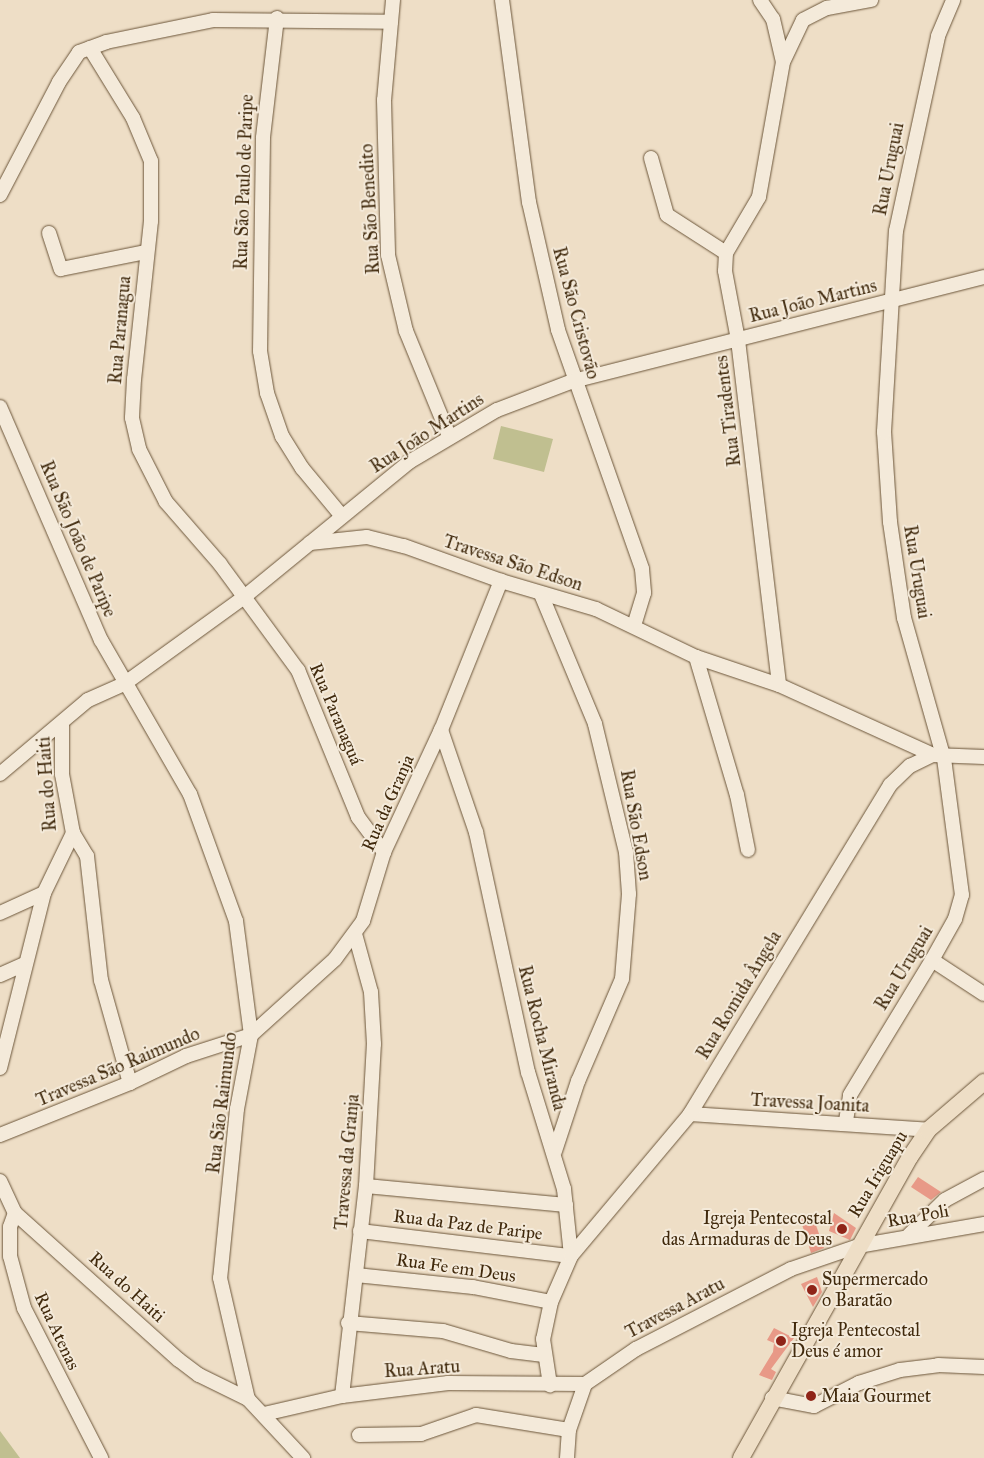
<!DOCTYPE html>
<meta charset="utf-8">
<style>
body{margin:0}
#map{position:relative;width:984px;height:1458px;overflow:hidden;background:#eedec6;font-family:"IM FELL Great Primer",serif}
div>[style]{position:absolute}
.green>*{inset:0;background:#c0bf90}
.building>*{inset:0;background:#e89987}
.roads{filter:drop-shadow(0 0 1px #6c563a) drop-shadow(0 0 1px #6c563a)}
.minor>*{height:14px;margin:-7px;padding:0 7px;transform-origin:7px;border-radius:7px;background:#f4eada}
.major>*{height:16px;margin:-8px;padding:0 8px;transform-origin:8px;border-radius:8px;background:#eedec6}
.dots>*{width:14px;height:14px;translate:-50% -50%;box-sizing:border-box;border:2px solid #f4eada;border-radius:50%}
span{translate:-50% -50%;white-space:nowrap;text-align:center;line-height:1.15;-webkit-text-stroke:4px #f4eada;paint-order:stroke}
.street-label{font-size:18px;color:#40290c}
.poi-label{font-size:18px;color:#40290c}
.right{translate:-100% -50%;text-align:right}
.left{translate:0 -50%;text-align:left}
</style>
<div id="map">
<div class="green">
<i style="clip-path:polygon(501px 426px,553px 439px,544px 472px,493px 459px)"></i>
<i style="clip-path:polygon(0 1431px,20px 1458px,0 1458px)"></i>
</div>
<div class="building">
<i style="clip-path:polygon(918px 1177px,941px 1192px,931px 1200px,911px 1187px)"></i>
<i style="clip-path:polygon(834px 1213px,856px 1228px,850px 1240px,829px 1231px)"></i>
<i style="clip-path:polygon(812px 1214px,824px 1248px,811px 1253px,800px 1218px)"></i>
<i style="clip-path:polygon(817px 1277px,822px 1292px,813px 1307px,801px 1284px)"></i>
<i style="clip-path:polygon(774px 1328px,794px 1338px,771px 1369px,776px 1372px,772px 1380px,759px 1375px,773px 1352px,774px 1343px,767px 1340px)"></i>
</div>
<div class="roads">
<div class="minor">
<i style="left:393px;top:0;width:100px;rotate:95.1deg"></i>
<i style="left:384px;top:100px;width:155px;rotate:88.5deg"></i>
<i style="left:388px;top:255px;width:78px;rotate:76.7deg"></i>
<i style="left:406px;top:331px;width:113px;rotate:67.7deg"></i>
<i style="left:502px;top:0;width:204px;rotate:82.4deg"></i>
<i style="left:529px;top:202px;width:131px;rotate:77.2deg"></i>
<i style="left:558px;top:330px;width:253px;rotate:70.6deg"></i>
<i style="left:642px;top:569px;width:24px;rotate:85deg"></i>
<i style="left:644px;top:593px;width:34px;rotate:107deg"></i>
<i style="left:760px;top:0;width:23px;rotate:56deg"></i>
<i style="left:773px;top:19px;width:44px;rotate:76.9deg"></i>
<i style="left:783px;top:62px;width:137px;rotate:100.1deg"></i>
<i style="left:759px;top:197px;width:65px;rotate:120.5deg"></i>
<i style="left:726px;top:253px;width:18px;rotate:93deg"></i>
<i style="left:725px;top:271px;width:70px;rotate:79.3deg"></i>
<i style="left:738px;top:340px;width:347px;rotate:83.2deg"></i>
<i style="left:277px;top:18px;width:121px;rotate:96.7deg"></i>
<i style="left:263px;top:138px;width:213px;rotate:90.8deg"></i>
<i style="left:260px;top:351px;width:43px;rotate:80.5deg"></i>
<i style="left:267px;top:393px;width:46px;rotate:70.8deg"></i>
<i style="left:282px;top:436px;width:38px;rotate:58deg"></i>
<i style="left:302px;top:468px;width:61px;rotate:50.3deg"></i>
<i style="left:90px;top:48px;width:82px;rotate:58.4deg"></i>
<i style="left:133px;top:118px;width:47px;rotate:67.3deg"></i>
<i style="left:151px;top:161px;width:60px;rotate:90deg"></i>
<i style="left:151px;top:221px;width:159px;rotate:96.1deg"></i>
<i style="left:134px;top:379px;width:39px;rotate:93deg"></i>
<i style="left:132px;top:418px;width:32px;rotate:77deg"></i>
<i style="left:139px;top:449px;width:59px;rotate:63deg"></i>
<i style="left:166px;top:502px;width:82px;rotate:48.9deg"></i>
<i style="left:220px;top:564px;width:132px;rotate:53.7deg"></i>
<i style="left:298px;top:670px;width:159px;rotate:67.8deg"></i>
<i style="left:358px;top:817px;width:44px;rotate:53.4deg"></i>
<i style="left:784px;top:60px;width:44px;rotate:-64.6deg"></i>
<i style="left:803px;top:20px;width:27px;rotate:-27deg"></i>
<i style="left:827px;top:8px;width:45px;rotate:-10.3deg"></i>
<i style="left:651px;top:158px;width:59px;rotate:74.3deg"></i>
<i style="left:667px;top:215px;width:70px;rotate:32.8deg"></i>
<i style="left:0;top:195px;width:127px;rotate:-62.4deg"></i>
<i style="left:59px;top:82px;width:36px;rotate:-56deg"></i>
<i style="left:79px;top:52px;width:29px;rotate:-20deg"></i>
<i style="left:106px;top:42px;width:109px;rotate:-11.6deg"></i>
<i style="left:213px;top:20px;width:178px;rotate:0.6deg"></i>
<i style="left:49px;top:233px;width:38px;rotate:72deg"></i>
<i style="left:61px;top:269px;width:87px;rotate:-11.3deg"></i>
<i style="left:0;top:407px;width:254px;rotate:66.6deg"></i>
<i style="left:101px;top:640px;width:178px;rotate:60deg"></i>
<i style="left:190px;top:794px;width:135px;rotate:70.1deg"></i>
<i style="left:236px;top:921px;width:115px;rotate:82.5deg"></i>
<i style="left:251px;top:1035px;width:75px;rotate:100.7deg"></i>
<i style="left:237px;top:1109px;width:170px;rotate:95.7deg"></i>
<i style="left:220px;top:1278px;width:124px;rotate:77deg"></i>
<i style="left:310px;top:543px;width:57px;rotate:-6deg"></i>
<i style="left:367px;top:537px;width:38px;rotate:14deg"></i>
<i style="left:404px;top:546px;width:103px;rotate:19.8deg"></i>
<i style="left:501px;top:581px;width:99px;rotate:16.4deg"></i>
<i style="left:596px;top:609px;width:111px;rotate:25.6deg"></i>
<i style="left:696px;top:657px;width:88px;rotate:18.6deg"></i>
<i style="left:779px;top:685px;width:169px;rotate:24.4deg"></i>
<i style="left:933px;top:755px;width:51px;rotate:2.2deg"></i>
<i style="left:541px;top:594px;width:141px;rotate:67.4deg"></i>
<i style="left:595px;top:724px;width:132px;rotate:76.4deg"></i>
<i style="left:626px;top:852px;width:42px;rotate:85.9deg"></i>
<i style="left:629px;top:894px;width:85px;rotate:94.7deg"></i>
<i style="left:622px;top:979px;width:111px;rotate:113.3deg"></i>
<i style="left:578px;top:1081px;width:74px;rotate:108.2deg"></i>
<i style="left:696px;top:657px;width:144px;rotate:73.5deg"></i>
<i style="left:737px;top:795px;width:56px;rotate:78.7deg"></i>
<i style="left:441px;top:730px;width:108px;rotate:71.1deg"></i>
<i style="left:476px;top:832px;width:246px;rotate:77.8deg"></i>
<i style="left:528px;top:1072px;width:122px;rotate:72.9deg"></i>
<i style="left:564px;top:1189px;width:67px;rotate:84deg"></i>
<i style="left:571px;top:1256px;width:50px;rotate:113.5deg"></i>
<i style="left:551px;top:1302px;width:38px;rotate:102deg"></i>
<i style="left:543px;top:1339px;width:47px;rotate:81.3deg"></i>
<i style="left:0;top:774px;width:115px;rotate:-40.1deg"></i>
<i style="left:88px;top:700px;width:39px;rotate:-24deg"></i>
<i style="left:124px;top:684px;width:147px;rotate:-35.9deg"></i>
<i style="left:243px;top:598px;width:215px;rotate:-39.3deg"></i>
<i style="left:409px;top:462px;width:102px;rotate:-30.6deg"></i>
<i style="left:497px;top:410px;width:81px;rotate:-20.9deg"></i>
<i style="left:573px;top:381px;width:424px;rotate:-14.2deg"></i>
<i style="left:73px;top:833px;width:27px;rotate:59deg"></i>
<i style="left:87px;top:856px;width:125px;rotate:83.6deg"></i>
<i style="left:101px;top:980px;width:107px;rotate:74.3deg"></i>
<i style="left:0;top:913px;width:48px;rotate:-24.4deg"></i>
<i style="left:932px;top:960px;width:62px;rotate:33.2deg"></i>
<i style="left:0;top:975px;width:27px;rotate:-24deg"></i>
<i style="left:0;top:1068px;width:180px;rotate:-75.9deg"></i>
<i style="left:44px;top:893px;width:67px;rotate:-64.2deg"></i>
<i style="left:73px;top:833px;width:60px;rotate:-100.6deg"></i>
<i style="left:62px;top:774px;width:49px;rotate:-90deg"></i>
<i style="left:690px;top:1114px;width:239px;rotate:3.8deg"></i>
<i style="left:846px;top:1121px;width:26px;rotate:-81deg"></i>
<i style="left:850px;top:1095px;width:158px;rotate:-58.7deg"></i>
<i style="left:932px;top:960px;width:47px;rotate:-60.7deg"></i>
<i style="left:955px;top:919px;width:25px;rotate:-74deg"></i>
<i style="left:962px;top:895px;width:137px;rotate:-97.5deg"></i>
<i style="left:944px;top:759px;width:147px;rotate:-105.8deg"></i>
<i style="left:904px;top:618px;width:97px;rotate:-98.3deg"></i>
<i style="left:890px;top:522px;width:90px;rotate:-93.8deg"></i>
<i style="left:884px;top:432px;width:201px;rotate:-86.6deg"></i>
<i style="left:896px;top:231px;width:199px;rotate:-77.8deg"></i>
<i style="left:938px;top:36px;width:39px;rotate:-67deg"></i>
<i style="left:0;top:1135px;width:140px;rotate:-21.8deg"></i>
<i style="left:130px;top:1083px;width:62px;rotate:-25.7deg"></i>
<i style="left:186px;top:1056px;width:68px;rotate:-17.9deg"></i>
<i style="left:251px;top:1035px;width:113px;rotate:-42.1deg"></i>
<i style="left:335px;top:959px;width:47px;rotate:-53.6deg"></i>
<i style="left:363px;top:921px;width:72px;rotate:-73.1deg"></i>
<i style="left:384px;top:852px;width:135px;rotate:-65deg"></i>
<i style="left:441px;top:730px;width:161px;rotate:-68.1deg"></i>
<i style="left:0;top:1181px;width:35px;rotate:65deg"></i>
<i style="left:15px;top:1213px;width:220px;rotate:41.9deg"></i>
<i style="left:179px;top:1360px;width:25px;rotate:37deg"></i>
<i style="left:199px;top:1375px;width:55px;rotate:26.1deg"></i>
<i style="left:248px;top:1399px;width:81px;rotate:47deg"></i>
<i style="left:366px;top:1186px;width:201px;rotate:5.4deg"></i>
<i style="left:15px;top:1213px;width:15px;rotate:110deg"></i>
<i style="left:10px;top:1227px;width:29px;rotate:90deg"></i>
<i style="left:10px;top:1256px;width:54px;rotate:74.9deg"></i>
<i style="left:24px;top:1308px;width:169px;rotate:62.8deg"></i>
<i style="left:360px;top:1231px;width:212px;rotate:6.8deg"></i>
<i style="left:571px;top:1256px;width:185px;rotate:-50deg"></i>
<i style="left:690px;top:1114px;width:385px;rotate:-58.7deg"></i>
<i style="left:890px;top:785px;width:28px;rotate:-44deg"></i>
<i style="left:910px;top:766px;width:25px;rotate:-26deg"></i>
<i style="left:909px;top:1235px;width:50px;rotate:-44.2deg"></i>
<i style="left:945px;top:1200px;width:44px;rotate:-28.3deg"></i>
<i style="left:356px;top:1275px;width:118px;rotate:5.9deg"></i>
<i style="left:473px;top:1287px;width:79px;rotate:10.9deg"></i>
<i style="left:348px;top:1323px;width:95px;rotate:4.8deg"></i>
<i style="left:443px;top:1331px;width:71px;rotate:16.4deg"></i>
<i style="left:511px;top:1351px;width:33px;rotate:7deg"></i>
<i style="left:342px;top:1396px;width:211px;rotate:-83.5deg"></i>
<i style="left:366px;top:1186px;width:142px;rotate:-86.8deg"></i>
<i style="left:374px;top:1044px;width:52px;rotate:-93.3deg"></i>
<i style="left:371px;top:992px;width:60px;rotate:-105.4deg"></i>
<i style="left:772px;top:1398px;width:43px;rotate:10.8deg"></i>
<i style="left:814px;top:1406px;width:51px;rotate:-27.1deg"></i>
<i style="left:859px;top:1383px;width:43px;rotate:-17.6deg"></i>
<i style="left:900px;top:1370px;width:38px;rotate:-7deg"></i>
<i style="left:938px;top:1365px;width:46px;rotate:2.5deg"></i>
<i style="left:264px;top:1414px;width:80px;rotate:-13deg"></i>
<i style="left:342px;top:1396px;width:107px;rotate:-7deg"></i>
<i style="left:448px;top:1383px;width:137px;rotate:0.4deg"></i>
<i style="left:359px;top:1435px;width:62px;rotate:-0.9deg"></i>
<i style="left:421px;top:1434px;width:58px;rotate:-19.1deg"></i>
<i style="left:476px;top:1415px;width:94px;rotate:9.2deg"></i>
<i style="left:567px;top:1458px;width:28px;rotate:-86deg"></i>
<i style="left:569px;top:1430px;width:49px;rotate:-70.8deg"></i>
<i style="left:585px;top:1384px;width:62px;rotate:-34.5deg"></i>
<i style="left:636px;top:1349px;width:174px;rotate:-27.3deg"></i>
<i style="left:791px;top:1269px;width:71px;rotate:-18.9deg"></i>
<i style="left:858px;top:1246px;width:128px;rotate:-9.9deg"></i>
</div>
<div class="major">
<i style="left:741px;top:1458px;width:345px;rotate:-60.7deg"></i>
<i style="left:910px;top:1157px;width:32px;rotate:-56deg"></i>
<i style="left:928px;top:1130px;width:74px;rotate:-40.6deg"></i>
</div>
</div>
<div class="dots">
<i style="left:842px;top:1229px;background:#8f2418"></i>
<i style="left:812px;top:1290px;background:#8f2418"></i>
<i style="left:781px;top:1341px;background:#8f2418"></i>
<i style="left:811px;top:1396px;background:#8f2418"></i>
</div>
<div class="street-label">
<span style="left:889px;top:169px;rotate:-79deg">Rua Uruguai</span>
<span style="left:244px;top:182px;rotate:-88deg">Rua São Paulo de Paripe</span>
<span style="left:370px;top:209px;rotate:-93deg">Rua São Benedito</span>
<span style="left:813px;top:301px;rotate:-14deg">Rua João Martins</span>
<span style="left:576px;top:313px;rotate:75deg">Rua São Cristovão</span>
<span style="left:120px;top:330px;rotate:-85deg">Rua Paranagua</span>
<span style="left:728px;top:411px;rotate:-97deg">Rua Tiradentes</span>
<span style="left:427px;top:433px;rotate:-33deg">Rua João Martins</span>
<span style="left:78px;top:539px;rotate:67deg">Rua São João de Paripe</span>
<span style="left:513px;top:563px;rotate:18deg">Travessa São Edson</span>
<span style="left:917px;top:572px;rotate:81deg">Rua Uruguai</span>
<span style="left:336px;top:714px;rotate:67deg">Rua Paranaguá</span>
<span style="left:47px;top:784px;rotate:-94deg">Rua do Haiti</span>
<span style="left:388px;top:803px;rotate:-66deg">Rua da Granja</span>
<span style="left:636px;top:825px;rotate:80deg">Rua São Edson</span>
<span style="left:904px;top:968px;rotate:-59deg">Rua Uruguai</span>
<span style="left:739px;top:995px;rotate:-59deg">Rua Romida Ângela</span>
<span style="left:542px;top:1038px;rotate:76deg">Rua Rocha Miranda</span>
<span style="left:118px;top:1067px;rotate:-23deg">Travessa São Raimundo</span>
<span style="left:222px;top:1103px;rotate:-83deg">Rua São Raimundo</span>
<span style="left:810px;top:1103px;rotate:3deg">Travessa Joanita</span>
<span style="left:347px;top:1162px;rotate:-85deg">Travessa da Granja</span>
<span style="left:878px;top:1174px;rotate:-59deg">Rua Iriguapu</span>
<span style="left:918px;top:1216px;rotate:-10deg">Rua Poli</span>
<span style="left:468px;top:1225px;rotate:7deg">Rua da Paz de Paripe</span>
<span style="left:456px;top:1268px;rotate:8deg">Rua Fe em Deus</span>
<span style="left:127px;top:1287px;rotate:42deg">Rua do Haiti</span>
<span style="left:675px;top:1308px;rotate:-28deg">Travessa Aratu</span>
<span style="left:57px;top:1331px;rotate:65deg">Rua Atenas</span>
<span style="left:422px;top:1369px;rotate:-4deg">Rua Aratu</span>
</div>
<div class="poi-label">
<span class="right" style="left:832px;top:1229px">Igreja Pentecostal<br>das Armaduras de Deus</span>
<span class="left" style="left:822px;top:1290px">Supermercado<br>o Baratão</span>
<span class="left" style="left:791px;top:1341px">Igreja Pentecostal<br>Deus é amor</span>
<span class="left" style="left:821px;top:1396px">Maia Gourmet</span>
</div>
</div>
